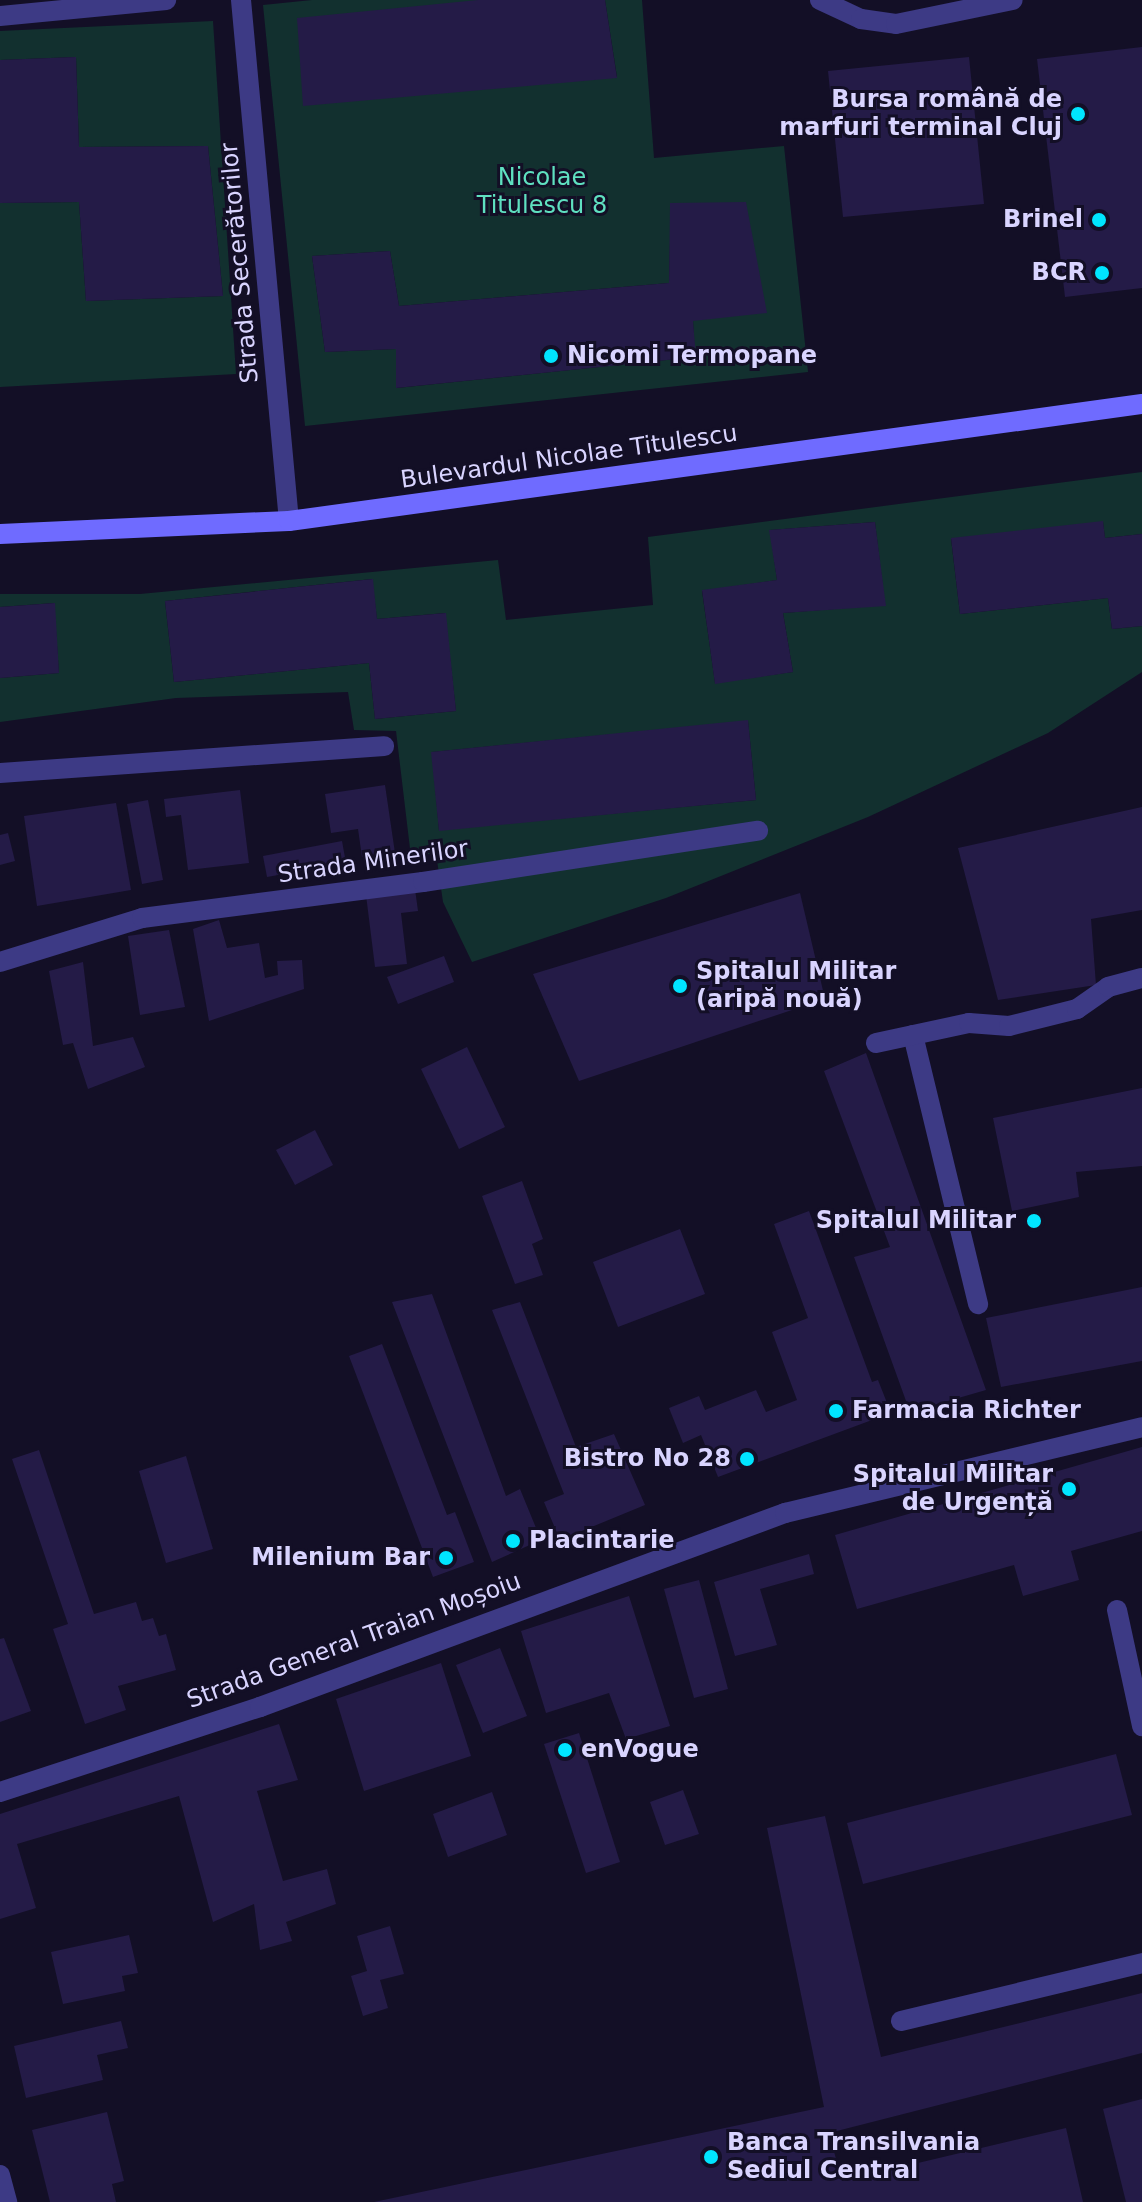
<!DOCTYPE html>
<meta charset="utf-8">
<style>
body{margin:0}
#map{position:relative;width:1142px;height:2202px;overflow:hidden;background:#130f26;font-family:"DejaVu Sans",sans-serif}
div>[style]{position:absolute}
.green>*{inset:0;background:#12302f}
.building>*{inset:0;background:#241b47}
.service>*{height:20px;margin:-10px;padding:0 10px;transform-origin:10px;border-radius:10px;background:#3d3a85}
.minor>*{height:20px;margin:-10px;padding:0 10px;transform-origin:10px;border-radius:10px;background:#3d3a85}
.secondary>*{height:20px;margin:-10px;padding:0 10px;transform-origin:10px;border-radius:10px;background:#6f6bff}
.dots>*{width:22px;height:22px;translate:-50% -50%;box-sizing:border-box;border:4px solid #130f26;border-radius:50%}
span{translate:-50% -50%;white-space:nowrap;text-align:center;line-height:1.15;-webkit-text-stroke:6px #130f26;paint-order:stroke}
.poi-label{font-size:24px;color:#d9d4ff;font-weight:700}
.right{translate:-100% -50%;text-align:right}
.left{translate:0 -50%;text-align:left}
.park-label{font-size:24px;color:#5fe0c0}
.street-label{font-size:24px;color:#d9d4ff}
</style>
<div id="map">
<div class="green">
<i style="clip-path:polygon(evenodd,312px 0,478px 0,617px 77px,605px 0,642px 0,654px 158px,784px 146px,808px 372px,305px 426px,263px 5px,312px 0,671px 203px,746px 203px,693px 321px,695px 357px,397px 388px,396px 349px,325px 352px,312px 256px,390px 251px,399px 306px,669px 283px,671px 203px)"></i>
<i style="clip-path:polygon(213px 21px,236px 374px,0 387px,0 203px,79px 202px,86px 301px,223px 296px,208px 146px,79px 147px,76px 57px,0 60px,0 31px)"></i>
<i style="clip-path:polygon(evenodd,1142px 472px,1142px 534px,1105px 538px,1103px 522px,951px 539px,960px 614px,1108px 598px,1112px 629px,1142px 626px,1142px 672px,1048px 733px,868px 817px,666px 898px,472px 962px,443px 902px,436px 853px,411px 857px,396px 731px,354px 730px,348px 692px,176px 698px,0 722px,0 678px,59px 673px,54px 603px,0 607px,0 594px,140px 594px,498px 560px,506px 620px,653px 605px,648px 537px,1142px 472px,875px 522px,885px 605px,783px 613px,793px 672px,715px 683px,702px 591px,777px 580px,770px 530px,875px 522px,1142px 472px,372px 579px,377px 619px,445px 613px,456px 711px,375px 719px,369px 663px,174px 682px,165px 601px,372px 579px,1142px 472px,748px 721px,756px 800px,439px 830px,432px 752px,748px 721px)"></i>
</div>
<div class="building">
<i style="clip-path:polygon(478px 0,605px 0,617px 78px,303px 106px,297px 18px)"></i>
<i style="clip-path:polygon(1142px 47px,1142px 288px,1065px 297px,1037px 59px)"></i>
<i style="clip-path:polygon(76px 57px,79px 147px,208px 146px,223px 296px,86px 301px,79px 202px,0 203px,0 60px)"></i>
<i style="clip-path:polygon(969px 57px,984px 204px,843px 217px,828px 71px)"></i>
<i style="clip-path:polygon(746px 202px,767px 313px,693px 321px,696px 357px,396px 388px,396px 349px,325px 352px,312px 256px,390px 251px,399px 306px,669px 283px,670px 203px)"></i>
<i style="clip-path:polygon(1103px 521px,1105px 538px,1142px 534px,1142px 626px,1112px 629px,1108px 598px,960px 614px,951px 538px)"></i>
<i style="clip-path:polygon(875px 522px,886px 606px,783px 613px,793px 672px,715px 684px,702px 590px,777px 580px,769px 530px)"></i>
<i style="clip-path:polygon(373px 579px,377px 619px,446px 613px,456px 711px,375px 719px,369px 663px,174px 682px,165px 601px)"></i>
<i style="clip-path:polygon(55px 603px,59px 673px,0 678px,0 607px)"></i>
<i style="clip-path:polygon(748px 720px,756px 800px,439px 831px,431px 752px)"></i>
<i style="clip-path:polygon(385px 785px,395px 853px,362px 857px,358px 829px,331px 833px,325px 794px)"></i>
<i style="clip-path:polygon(240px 790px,249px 863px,188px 870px,181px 815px,166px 817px,164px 799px)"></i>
<i style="clip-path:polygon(148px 800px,163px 880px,142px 884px,127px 804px)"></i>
<i style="clip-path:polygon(116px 803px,131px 890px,37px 906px,24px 816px)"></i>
<i style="clip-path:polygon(1142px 807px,1142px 910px,1091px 919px,1096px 985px,998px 1000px,958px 848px)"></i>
<i style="clip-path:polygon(8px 833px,15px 861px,0 865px,0 835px)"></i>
<i style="clip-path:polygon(342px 841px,346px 863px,267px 877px,263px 856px)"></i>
<i style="clip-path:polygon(415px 889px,418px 911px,401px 913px,407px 964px,375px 967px,366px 895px)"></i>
<i style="clip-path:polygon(800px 893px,825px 999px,579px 1081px,533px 974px)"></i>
<i style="clip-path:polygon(219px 920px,227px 948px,259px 943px,265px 978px,278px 975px,277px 961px,302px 960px,304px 989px,209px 1021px,193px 929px)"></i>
<i style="clip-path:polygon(169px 930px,185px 1007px,140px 1015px,128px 936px)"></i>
<i style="clip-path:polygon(444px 956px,454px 982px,398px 1004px,387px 977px)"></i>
<i style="clip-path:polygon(83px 962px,93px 1046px,133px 1037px,145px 1067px,88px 1089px,73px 1043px,63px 1045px,49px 971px)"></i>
<i style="clip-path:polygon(467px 1047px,505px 1127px,459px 1149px,421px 1069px)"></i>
<i style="clip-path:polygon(866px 1053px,986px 1390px,910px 1412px,854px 1257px,890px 1247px,824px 1071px)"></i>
<i style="clip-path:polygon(1142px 1088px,1142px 1166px,1076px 1172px,1079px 1197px,1012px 1211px,993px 1118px)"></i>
<i style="clip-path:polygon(315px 1130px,333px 1165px,295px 1185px,276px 1150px)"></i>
<i style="clip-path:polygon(522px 1181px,543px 1239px,532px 1244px,543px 1275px,515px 1284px,482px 1196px)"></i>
<i style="clip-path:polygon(809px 1211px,872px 1382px,878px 1380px,891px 1413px,718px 1477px,701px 1435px,683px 1443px,669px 1408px,699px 1396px,705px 1410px,756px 1390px,766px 1412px,797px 1400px,772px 1332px,808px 1318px,774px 1224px)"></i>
<i style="clip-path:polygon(680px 1229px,705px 1294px,618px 1327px,593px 1262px)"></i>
<i style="clip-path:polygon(1142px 1287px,1142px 1361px,1001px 1387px,986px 1318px)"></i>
<i style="clip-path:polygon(432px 1294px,506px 1496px,520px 1489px,541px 1540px,492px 1562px,392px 1302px)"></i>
<i style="clip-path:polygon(520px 1302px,576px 1447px,614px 1434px,645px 1505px,560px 1540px,544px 1502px,564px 1494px,492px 1310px)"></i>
<i style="clip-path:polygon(382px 1344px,447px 1515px,455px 1512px,474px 1562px,433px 1577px,349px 1356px)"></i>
<i style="clip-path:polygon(1142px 1447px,1142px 1531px,1071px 1551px,1079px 1580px,1023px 1596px,1014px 1565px,857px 1609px,835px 1535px)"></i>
<i style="clip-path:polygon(39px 1450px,94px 1614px,136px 1602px,142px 1621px,153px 1618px,159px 1636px,166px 1634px,176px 1670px,118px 1686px,126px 1710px,85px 1724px,53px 1629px,68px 1624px,12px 1459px)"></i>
<i style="clip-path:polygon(186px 1456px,213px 1549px,166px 1563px,139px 1471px)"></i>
<i style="clip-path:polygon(809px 1554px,814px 1574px,760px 1589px,777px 1645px,735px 1656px,714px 1582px)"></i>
<i style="clip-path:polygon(699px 1580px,728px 1689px,694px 1698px,664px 1589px)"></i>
<i style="clip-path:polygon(629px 1596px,670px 1726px,626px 1739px,609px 1693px,546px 1713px,521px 1631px)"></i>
<i style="clip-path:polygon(4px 1638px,31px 1711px,0 1722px,0 1639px)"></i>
<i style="clip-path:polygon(500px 1648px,527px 1716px,483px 1733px,456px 1665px)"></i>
<i style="clip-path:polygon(441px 1663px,471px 1756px,364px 1791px,336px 1699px)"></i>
<i style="clip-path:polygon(279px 1724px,298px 1780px,257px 1791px,283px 1881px,327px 1869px,336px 1904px,286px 1922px,292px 1941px,260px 1950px,254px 1904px,213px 1922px,179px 1796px,17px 1844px,36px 1908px,0 1919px,0 1814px)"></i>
<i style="clip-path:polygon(579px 1733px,620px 1862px,586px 1873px,544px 1744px)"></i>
<i style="clip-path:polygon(1116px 1754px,1132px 1815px,863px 1884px,847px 1823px)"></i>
<i style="clip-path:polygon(683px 1790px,699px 1834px,665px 1845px,650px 1802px)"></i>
<i style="clip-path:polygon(492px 1792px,507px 1835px,448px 1857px,433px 1814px)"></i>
<i style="clip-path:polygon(825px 1816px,881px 2057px,1142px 1993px,1142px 2053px,829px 2133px,842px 2181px,1066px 2128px,1083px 2202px,374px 2202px,824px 2107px,767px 1828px)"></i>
<i style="clip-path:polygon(390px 1926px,404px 1974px,380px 1980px,388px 2008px,363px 2016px,351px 1976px,367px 1971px,357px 1936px)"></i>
<i style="clip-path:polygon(129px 1935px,138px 1973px,122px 1976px,125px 1991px,63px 2004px,51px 1952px)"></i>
<i style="clip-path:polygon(121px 2021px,128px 2048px,97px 2055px,103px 2080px,26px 2098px,14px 2046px)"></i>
<i style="clip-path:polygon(1142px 2099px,1142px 2202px,1126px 2202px,1103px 2109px)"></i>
<i style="clip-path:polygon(107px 2112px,124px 2181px,112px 2184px,116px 2202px,50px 2202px,32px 2130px)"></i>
</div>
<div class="service">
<i style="left:913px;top:1035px;width:277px;rotate:76.4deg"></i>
<i style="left:876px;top:1043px;width:95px;rotate:-12.1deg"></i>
<i style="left:969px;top:1023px;width:40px;rotate:4.3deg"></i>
<i style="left:1009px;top:1026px;width:70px;rotate:-14deg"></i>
<i style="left:1077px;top:1009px;width:38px;rotate:-35deg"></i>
<i style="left:1108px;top:987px;width:35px;rotate:-15deg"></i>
<i style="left:1117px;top:1610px;width:119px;rotate:77.8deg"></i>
<i style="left:901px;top:2021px;width:248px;rotate:-13.5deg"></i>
</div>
<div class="minor">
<i style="left:241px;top:0;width:523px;rotate:84.74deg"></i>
<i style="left:820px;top:0;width:45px;rotate:24.9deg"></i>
<i style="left:861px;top:19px;width:35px;rotate:8deg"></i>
<i style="left:896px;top:24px;width:119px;rotate:-11.6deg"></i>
<i style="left:0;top:16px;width:167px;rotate:-5.5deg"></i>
<i style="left:0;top:773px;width:385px;rotate:-4deg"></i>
<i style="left:0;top:962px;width:149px;rotate:-17.2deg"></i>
<i style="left:142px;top:918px;width:283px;rotate:-7.3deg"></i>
<i style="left:423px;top:882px;width:339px;rotate:-8.7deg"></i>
<i style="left:0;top:1792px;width:274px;rotate:-18.1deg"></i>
<i style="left:260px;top:1707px;width:560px;rotate:-20.28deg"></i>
<i style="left:785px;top:1513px;width:367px;rotate:-13.5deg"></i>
<i style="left:0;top:2175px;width:28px;rotate:75deg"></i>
</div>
<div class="secondary">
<i style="left:0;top:534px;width:289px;rotate:-2.6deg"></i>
<i style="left:289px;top:521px;width:861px;rotate:-7.81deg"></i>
</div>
<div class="dots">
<i style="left:1078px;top:114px;background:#00e5ff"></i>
<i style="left:1099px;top:220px;background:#00e5ff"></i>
<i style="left:1102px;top:273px;background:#00e5ff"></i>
<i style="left:551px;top:356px;background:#00e5ff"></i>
<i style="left:680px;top:986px;background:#00e5ff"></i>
<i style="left:1034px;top:1221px;background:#00e5ff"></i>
<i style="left:836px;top:1411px;background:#00e5ff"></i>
<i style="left:747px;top:1459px;background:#00e5ff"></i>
<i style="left:1069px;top:1489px;background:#00e5ff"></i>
<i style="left:513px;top:1541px;background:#00e5ff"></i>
<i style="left:446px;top:1558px;background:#00e5ff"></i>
<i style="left:565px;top:1750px;background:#00e5ff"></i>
<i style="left:711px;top:2157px;background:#00e5ff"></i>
</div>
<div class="poi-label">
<span class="right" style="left:1062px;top:114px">Bursa română de<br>marfuri terminal Cluj</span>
<span class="right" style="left:1083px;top:220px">Brinel</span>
<span class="right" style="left:1086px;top:273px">BCR</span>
<span class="left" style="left:567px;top:356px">Nicomi Termopane</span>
<span class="left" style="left:696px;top:986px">Spitalul Militar<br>(aripă nouă)</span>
<span class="right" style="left:1016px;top:1221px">Spitalul Militar</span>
<span class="left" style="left:852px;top:1411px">Farmacia Richter</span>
<span class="right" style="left:731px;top:1459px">Bistro No 28</span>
<span class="right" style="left:1053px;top:1489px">Spitalul Militar<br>de Urgență</span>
<span class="left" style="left:529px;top:1541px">Placintarie</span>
<span class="right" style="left:430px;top:1558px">Milenium Bar</span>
<span class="left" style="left:581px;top:1750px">enVogue</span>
<span class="left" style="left:727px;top:2157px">Banca Transilvania<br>Sediul Central</span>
</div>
<div class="park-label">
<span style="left:542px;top:192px">Nicolae<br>Titulescu 8</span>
</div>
<div class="street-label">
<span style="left:240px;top:263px;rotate:-95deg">Strada Secerătorilor</span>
<span style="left:569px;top:457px;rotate:-8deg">Bulevardul Nicolae Titulescu</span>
<span style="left:373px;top:862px;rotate:-8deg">Strada Minerilor</span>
<span style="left:354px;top:1641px;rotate:-20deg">Strada General Traian Moșoiu</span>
</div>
</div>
